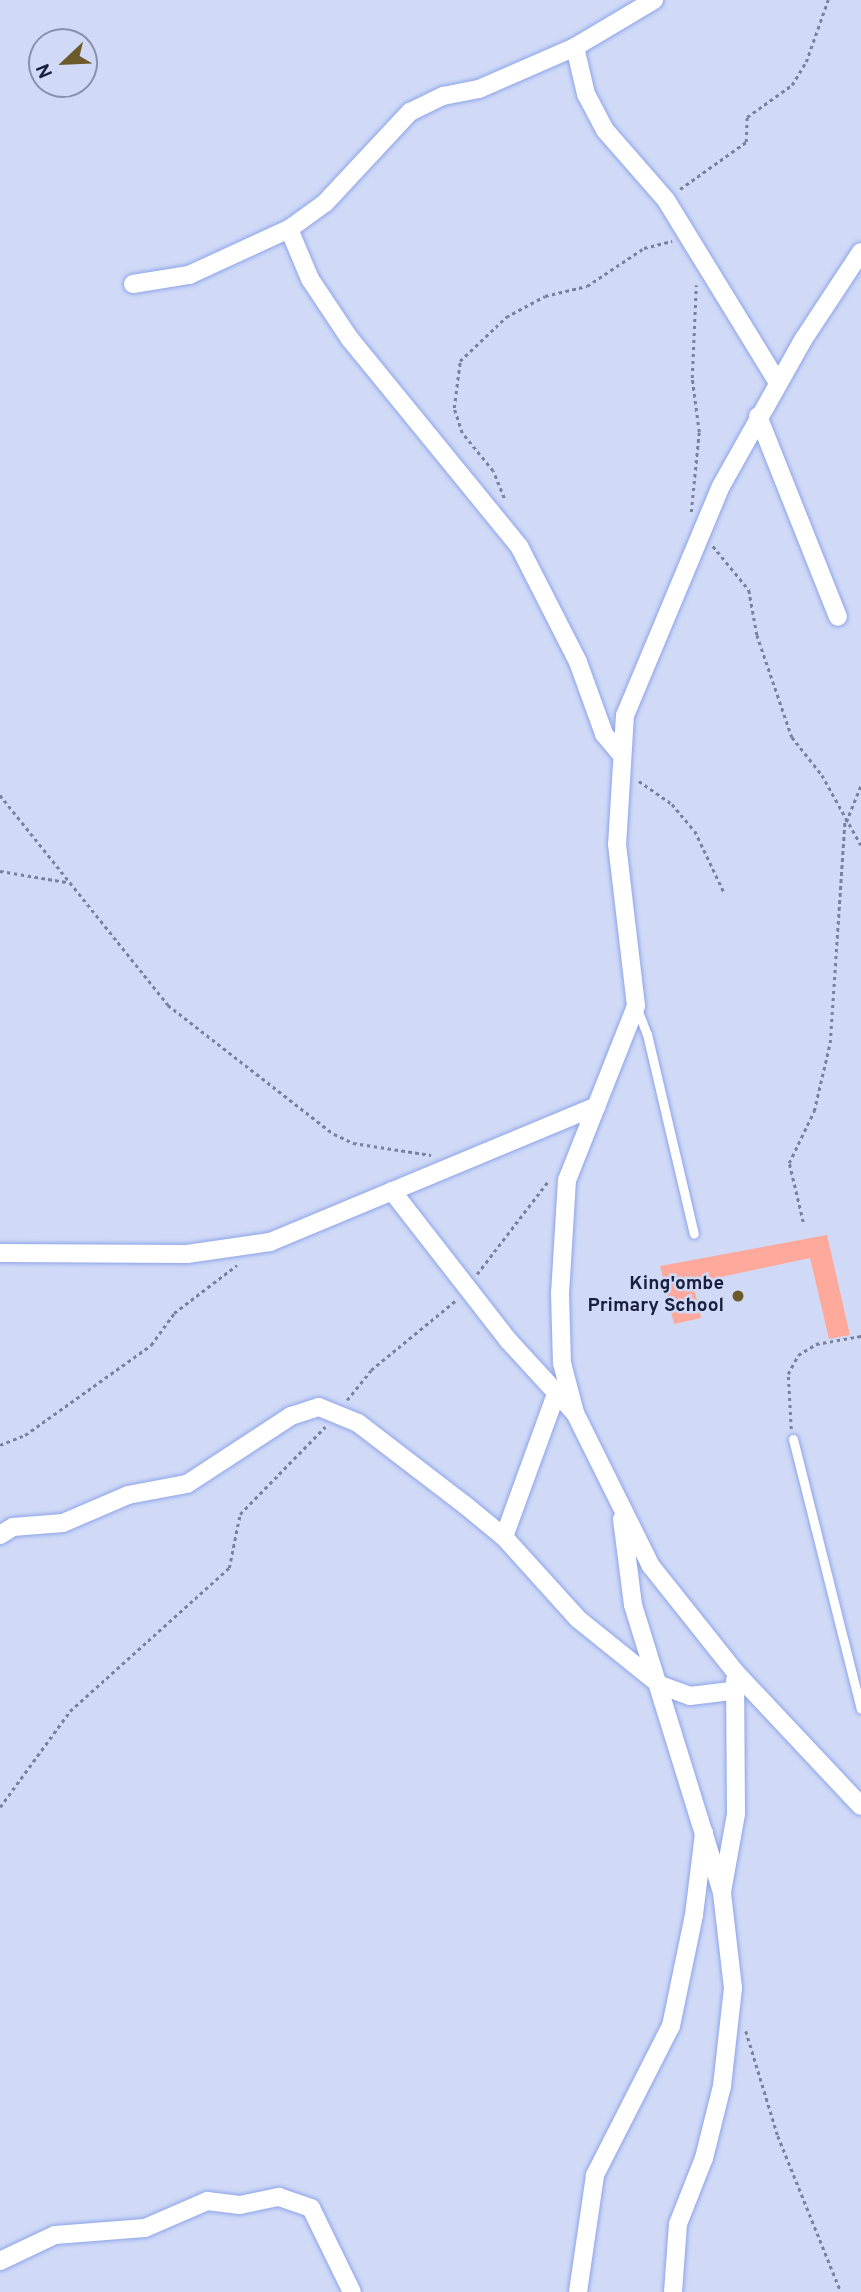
<!DOCTYPE html>
<style>
body{margin:0}
#map{position:relative;width:861px;height:2292px;overflow:hidden;background:#d0daf7;font-family:Overpass,sans-serif}
div>[style]{position:absolute}
.building>*{inset:0;background:#fea99b}
.path>*{height:2.5px;margin-top:-1.25px;transform-origin:0;background:repeating-linear-gradient(90deg,#78819d 0 3.5px,transparent 0 7px)}
.roads{filter:drop-shadow(0 0 2px #8ea4e8) drop-shadow(0 0 2px #8ea4e8)}
.service>*{height:9px;margin:-4.5px;padding:0 4.5px;transform-origin:4.5px;border-radius:4.5px;background:#fff}
.minor>*{height:18px;margin:-9px;padding:0 9px;transform-origin:9px;border-radius:9px;background:#fff}
.dots>*{width:19px;height:19px;translate:-50% -50%;box-sizing:border-box;border:4px solid #d0daf7;border-radius:50%}
span{translate:-50% -50%;white-space:nowrap;text-align:center;line-height:1.15;-webkit-text-stroke:5px #d0daf7;paint-order:stroke}
.poi-label{font-size:19px;color:#19203b;font-weight:700}
.right{translate:-100% -50%;text-align:right}
.north{position:absolute;left:28px;top:28px;width:70px;height:70px;box-sizing:border-box;background:#d0daf7;border:2px solid #8790ac;border-radius:50%;rotate:247deg;font-size:19px;font-weight:700;line-height:28px;text-align:center;color:#19203b}
.north::after{content:'';display:block;margin:auto;width:24px;height:32px;background:#6c5a28;clip-path:polygon(50% 0,100% 100%,50% 72%,0 100%)}
</style>
<div id="map">
<div class="building">
<i style="clip-path:polygon(827px 1235px,850px 1335px,829px 1339px,810px 1258px,693px 1283px,701px 1318px,674px 1324px,660px 1266px)"></i>
</div>
<div class="path">
<i style="left:680px;top:189px;width:81px;rotate:-35.5deg"></i>
<i style="left:746px;top:142px;width:25px;rotate:-88deg"></i>
<i style="left:747px;top:117px;width:55px;rotate:-35.4deg"></i>
<i style="left:792px;top:85px;width:27px;rotate:-59deg"></i>
<i style="left:806px;top:62px;width:66px;rotate:-70.5deg"></i>
<i style="left:504px;top:498px;width:29px;rotate:-112deg"></i>
<i style="left:493px;top:471px;width:49px;rotate:-129.2deg"></i>
<i style="left:462px;top:433px;width:26px;rotate:-108deg"></i>
<i style="left:454px;top:408px;width:47px;rotate:-82.7deg"></i>
<i style="left:460px;top:361px;width:64px;rotate:-43.7deg"></i>
<i style="left:506px;top:317px;width:44px;rotate:-28.3deg"></i>
<i style="left:545px;top:296px;width:43px;rotate:-13.4deg"></i>
<i style="left:587px;top:286px;width:69px;rotate:-33.7deg"></i>
<i style="left:644px;top:248px;width:29px;rotate:-14deg"></i>
<i style="left:691px;top:512px;width:80px;rotate:-84.3deg"></i>
<i style="left:699px;top:432px;width:54px;rotate:-97.4deg"></i>
<i style="left:692px;top:378px;width:93px;rotate:-87.5deg"></i>
<i style="left:713px;top:546px;width:57px;rotate:50.7deg"></i>
<i style="left:749px;top:590px;width:46px;rotate:79.9deg"></i>
<i style="left:757px;top:635px;width:108px;rotate:71.1deg"></i>
<i style="left:792px;top:737px;width:48px;rotate:51.7deg"></i>
<i style="left:822px;top:775px;width:80px;rotate:60.9deg"></i>
<i style="left:639px;top:781px;width:40px;rotate:34.9deg"></i>
<i style="left:672px;top:804px;width:35px;rotate:50deg"></i>
<i style="left:695px;top:831px;width:68px;rotate:64.6deg"></i>
<i style="left:0;top:795px;width:269px;rotate:51.3deg"></i>
<i style="left:168px;top:1005px;width:210px;rotate:37.9deg"></i>
<i style="left:334px;top:1134px;width:21px;rotate:25deg"></i>
<i style="left:353px;top:1143px;width:79px;rotate:8.7deg"></i>
<i style="left:846px;top:822px;width:40px;rotate:-68deg"></i>
<i style="left:0;top:871px;width:67px;rotate:9.5deg"></i>
<i style="left:803px;top:1222px;width:61px;rotate:-103.3deg"></i>
<i style="left:789px;top:1163px;width:58px;rotate:-64.3deg"></i>
<i style="left:814px;top:1111px;width:70px;rotate:-76.8deg"></i>
<i style="left:830px;top:1043px;width:224px;rotate:-86.2deg"></i>
<i style="left:477px;top:1274px;width:118px;rotate:-52.5deg"></i>
<i style="left:347px;top:1400px;width:38px;rotate:-51deg"></i>
<i style="left:371px;top:1370px;width:109px;rotate:-39.4deg"></i>
<i style="left:791px;top:1429px;width:55px;rotate:-93.1deg"></i>
<i style="left:788px;top:1374px;width:21px;rotate:-62deg"></i>
<i style="left:798px;top:1355px;width:21px;rotate:-31deg"></i>
<i style="left:816px;top:1344px;width:46px;rotate:-10.1deg"></i>
<i style="left:0;top:1445px;width:27px;rotate:-22deg"></i>
<i style="left:25px;top:1435px;width:155px;rotate:-35.5deg"></i>
<i style="left:151px;top:1345px;width:39px;rotate:-54deg"></i>
<i style="left:174px;top:1313px;width:79px;rotate:-37.3deg"></i>
<i style="left:0;top:1807px;width:119px;rotate:-53.9deg"></i>
<i style="left:70px;top:1711px;width:214px;rotate:-42deg"></i>
<i style="left:229px;top:1568px;width:55px;rotate:-78.5deg"></i>
<i style="left:240px;top:1514px;width:122px;rotate:-45.7deg"></i>
<i style="left:746px;top:2031px;width:110px;rotate:73.1deg"></i>
<i style="left:778px;top:2136px;width:168px;rotate:68deg"></i>
</div>
<div class="roads">
<div class="service">
<i style="left:636px;top:1006px;width:30px;rotate:69deg"></i>
<i style="left:647px;top:1034px;width:205px;rotate:76.8deg"></i>
<i style="left:793px;top:1439px;width:278px;rotate:75.9deg"></i>
</div>
<div class="minor">
<i style="left:575px;top:47px;width:48px;rotate:76.8deg"></i>
<i style="left:586px;top:94px;width:41px;rotate:62.2deg"></i>
<i style="left:605px;top:130px;width:93px;rotate:48.9deg"></i>
<i style="left:666px;top:200px;width:215px;rotate:58.5deg"></i>
<i style="left:289px;top:229px;width:54px;rotate:67.2deg"></i>
<i style="left:310px;top:279px;width:72px;rotate:56.3deg"></i>
<i style="left:350px;top:339px;width:267px;rotate:50.8deg"></i>
<i style="left:519px;top:546px;width:130px;rotate:63deg"></i>
<i style="left:578px;top:662px;width:77px;rotate:70.1deg"></i>
<i style="left:604px;top:734px;width:23px;rotate:50deg"></i>
<i style="left:861px;top:252px;width:105px;rotate:123.4deg"></i>
<i style="left:803px;top:340px;width:167px;rotate:119.3deg"></i>
<i style="left:721px;top:486px;width:248px;rotate:112.7deg"></i>
<i style="left:625px;top:715px;width:129px;rotate:93.5deg"></i>
<i style="left:617px;top:844px;width:163px;rotate:83.3deg"></i>
<i style="left:636px;top:1006px;width:187px;rotate:111.6deg"></i>
<i style="left:567px;top:1180px;width:113px;rotate:93.5deg"></i>
<i style="left:560px;top:1293px;width:70px;rotate:88.4deg"></i>
<i style="left:562px;top:1363px;width:52px;rotate:75.4deg"></i>
<i style="left:575px;top:1413px;width:171px;rotate:63.6deg"></i>
<i style="left:651px;top:1566px;width:138px;rotate:51.5deg"></i>
<i style="left:737px;top:1674px;width:181px;rotate:46.8deg"></i>
<i style="left:133px;top:284px;width:57px;rotate:-9.1deg"></i>
<i style="left:189px;top:275px;width:110px;rotate:-24.7deg"></i>
<i style="left:289px;top:229px;width:44px;rotate:-35.8deg"></i>
<i style="left:325px;top:203px;width:125px;rotate:-47deg"></i>
<i style="left:410px;top:112px;width:37px;rotate:-26deg"></i>
<i style="left:443px;top:96px;width:37px;rotate:-11deg"></i>
<i style="left:479px;top:89px;width:105px;rotate:-23.6deg"></i>
<i style="left:575px;top:47px;width:92px;rotate:-30.7deg"></i>
<i style="left:758px;top:416px;width:216px;rotate:68.3deg"></i>
<i style="left:392px;top:1191px;width:189px;rotate:52.1deg"></i>
<i style="left:508px;top:1340px;width:98px;rotate:47.5deg"></i>
<i style="left:0;top:1253px;width:187px;rotate:0.3deg"></i>
<i style="left:187px;top:1254px;width:84px;rotate:-8.2deg"></i>
<i style="left:270px;top:1242px;width:354px;rotate:-22.6deg"></i>
<i style="left:622px;top:1519px;width:87px;rotate:82.7deg"></i>
<i style="left:633px;top:1605px;width:301px;rotate:72.8deg"></i>
<i style="left:722px;top:1893px;width:96px;rotate:83.4deg"></i>
<i style="left:733px;top:1988px;width:99px;rotate:96.4deg"></i>
<i style="left:722px;top:2086px;width:74px;rotate:104deg"></i>
<i style="left:704px;top:2158px;width:71px;rotate:111.5deg"></i>
<i style="left:678px;top:2224px;width:68px;rotate:94.2deg"></i>
<i style="left:0;top:1535px;width:15px;rotate:-32deg"></i>
<i style="left:13px;top:1527px;width:50px;rotate:-4.6deg"></i>
<i style="left:63px;top:1523px;width:71px;rotate:-23.3deg"></i>
<i style="left:128px;top:1495px;width:60px;rotate:-10.6deg"></i>
<i style="left:187px;top:1484px;width:124px;rotate:-33.2deg"></i>
<i style="left:291px;top:1416px;width:29px;rotate:-18deg"></i>
<i style="left:319px;top:1407px;width:42px;rotate:22.3deg"></i>
<i style="left:358px;top:1423px;width:135px;rotate:37.5deg"></i>
<i style="left:465px;top:1505px;width:50px;rotate:39.4deg"></i>
<i style="left:504px;top:1537px;width:110px;rotate:47.9deg"></i>
<i style="left:578px;top:1619px;width:105px;rotate:38.8deg"></i>
<i style="left:660px;top:1685px;width:32px;rotate:20deg"></i>
<i style="left:690px;top:1696px;width:41px;rotate:-7deg"></i>
<i style="left:504px;top:1537px;width:152px;rotate:-70deg"></i>
<i style="left:722px;top:1892px;width:79px;rotate:-79.8deg"></i>
<i style="left:736px;top:1814px;width:134px;rotate:-90.4deg"></i>
<i style="left:0;top:2261px;width:61px;rotate:-25.3deg"></i>
<i style="left:55px;top:2235px;width:90px;rotate:-4.4deg"></i>
<i style="left:145px;top:2228px;width:68px;rotate:-23.5deg"></i>
<i style="left:207px;top:2201px;width:33px;rotate:7deg"></i>
<i style="left:240px;top:2205px;width:40px;rotate:-12deg"></i>
<i style="left:279px;top:2197px;width:34px;rotate:19deg"></i>
<i style="left:311px;top:2208px;width:93px;rotate:64deg"></i>
<i style="left:578px;top:2292px;width:118px;rotate:-81.7deg"></i>
<i style="left:595px;top:2175px;width:167px;rotate:-63deg"></i>
<i style="left:671px;top:2026px;width:113px;rotate:-78.3deg"></i>
<i style="left:694px;top:1915px;width:83px;rotate:-83deg"></i>
</div>
</div>
<div class="dots">
<i style="left:738px;top:1296px;background:#6c5a28"></i>
</div>
<div class="poi-label">
<span class="right" style="left:724px;top:1296px">King'ombe<br>Primary School</span>
</div>
<div class="north">N</div>
</div>
